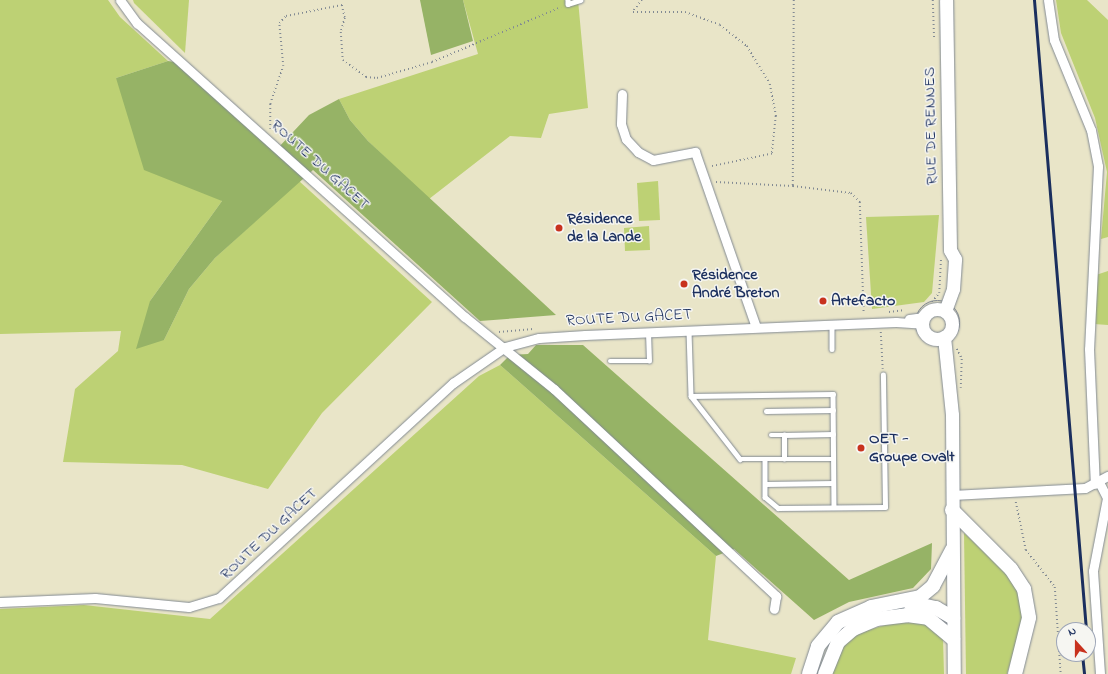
<!DOCTYPE html>
<meta charset="utf-8">
<style>
body{margin:0}
#map{position:relative;width:1108px;height:674px;overflow:hidden;background:#e9e5c8;font-family:"Indie Flower",sans-serif}
div>[style]{position:absolute}
.green>*{inset:0;background:#bdd174}
.forest>*{inset:0;background:#96b366}
.path>*{height:1.5px;margin-top:-0.75px;transform-origin:0;background:repeating-linear-gradient(90deg,#828a93 0 1px,transparent 0 4px)}
.path>.ring{margin:-0.75px;padding:0;box-sizing:content-box;background:none;border:1.5px solid #828a93;border-radius:50%}
.roads{filter:drop-shadow(0 0 1px #828a93) drop-shadow(0 0 1px #828a93)}
.service>*{height:4.5px;margin:-2.25px;padding:0 2.25px;transform-origin:2.25px;border-radius:2.25px;background:#fff}
.minor>*{height:9px;margin:-4.5px;padding:0 4.5px;transform-origin:4.5px;border-radius:4.5px;background:#fff}
.secondary>*{height:13px;margin:-6.5px;padding:0 6.5px;transform-origin:6.5px;border-radius:6.5px;background:#fff}
.secondary>.ring{margin:-6.5px;padding:0;box-sizing:content-box;background:none;border:13px solid #fff;border-radius:50%}
.primary>*{height:14px;margin:-7px;padding:0 7px;transform-origin:7px;border-radius:7px;background:#fff}
.rail>*{height:3px;margin:-1.5px;padding:0 1.5px;transform-origin:1.5px;border-radius:1.5px;background:#1b2f5e}
.dots>*{width:11px;height:11px;translate:-50% -50%;box-sizing:border-box;border:2px solid #f6f6f2;border-radius:50%}
span{translate:-50% -50%;white-space:nowrap;text-align:center;line-height:1.15;-webkit-text-stroke:3px #f6f6f2;paint-order:stroke}
.street-label{font-size:16px;color:#1b2f5e}
.poi-label{font-size:16px;color:#1b2f5e;font-weight:700}
.left{translate:0 -50%;text-align:left}
.north{position:absolute;left:1056px;top:622px;width:40px;height:40px;box-sizing:border-box;background:#f6f6f2;border:1px solid #9ea6b7;border-radius:50%;rotate:339deg;font-size:11px;font-weight:700;line-height:16px;text-align:center;color:#1b2f5e}
.north::after{content:'';display:block;margin:auto;width:14px;height:18px;background:#c8321e;clip-path:polygon(50% 0,100% 100%,50% 72%,0 100%)}
</style>
<div id="map">
<div class="green">
<i style="clip-path:polygon(0 0,108px 0,120px 17px,168px 61px,116px 78px,222px 201px,150px 301px,164px 340px,189px 289px,215px 258px,299px 181px,432px 302px,322px 413px,268px 489px,182px 465px,63px 462px,75px 389px,118px 351px,121px 331px,0 334px)"></i>
<i style="clip-path:polygon(133px 0,189px 0,185px 53px,134px 3px)"></i>
<i style="clip-path:polygon(463px 0,578px 0,588px 108px,549px 114px,541px 138px,510px 136px,429px 199px,368px 141px,350px 120px,339px 99px,478px 54px)"></i>
<i style="clip-path:polygon(1056px 0,1087px 0,1108px 20px,1108px 237px,1101px 239px,1107px 172px,1095px 118px,1061px 33px)"></i>
<i style="clip-path:polygon(658px 181px,660px 220px,639px 221px,637px 183px)"></i>
<i style="clip-path:polygon(939px 215px,932px 293px,924px 302px,872px 309px,866px 217px)"></i>
<i style="clip-path:polygon(649px 226px,650px 250px,625px 251px,624px 228px)"></i>
<i style="clip-path:polygon(1108px 271px,1108px 325px,1094px 324px,1096px 275px)"></i>
<i style="clip-path:polygon(500px 365px,716px 556px,708px 640px,796px 658px,791px 674px,0 674px,0 609px,84px 605px,210px 619px,479px 376px)"></i>
<i style="clip-path:polygon(964px 533px,1005px 571px,1018px 588px,1023px 610px,1021px 627px,1007px 674px,966px 674px)"></i>
<i style="clip-path:polygon(899px 621px,934px 625px,943px 638px,944px 674px,830px 674px,836px 652px,851px 635px)"></i>
</div>
<div class="forest">
<i style="clip-path:polygon(420px 0,463px 0,473px 41px,431px 55px)"></i>
<i style="clip-path:polygon(168px 61px,180px 63px,277px 149px,309px 115px,339px 99px,350px 120px,368px 141px,556px 315px,480px 321px,313px 170px,215px 258px,189px 289px,164px 340px,136px 349px,150px 301px,222px 201px,144px 170px,116px 78px)"></i>
<i style="clip-path:polygon(536px 345px,583px 345px,849px 580px,932px 543px,931px 569px,913px 588px,849px 602px,814px 620px,734px 549px,716px 556px,500px 365px,510px 355px,528px 354px)"></i>
</div>
<div class="path">
<i style="left:642px;top:0;width:15px;rotate:127deg"></i>
<i style="left:633px;top:12px;width:52px"></i>
<i style="left:685px;top:12px;width:37px;rotate:20deg"></i>
<i style="left:720px;top:25px;width:34px;rotate:38deg"></i>
<i style="left:747px;top:46px;width:44px;rotate:58.8deg"></i>
<i style="left:770px;top:84px;width:33px;rotate:79deg"></i>
<i style="left:776px;top:116px;width:38px;rotate:96deg"></i>
<i style="left:772px;top:154px;width:63px;rotate:168.2deg"></i>
<i style="left:794px;top:0;width:186px;rotate:90.3deg"></i>
<i style="left:793px;top:186px;width:58px;rotate:6.9deg"></i>
<i style="left:851px;top:193px;width:13px;rotate:45deg"></i>
<i style="left:860px;top:202px;width:112px;rotate:88deg"></i>
<i style="left:933px;top:0;width:38px;rotate:88deg"></i>
<i style="left:270px;top:129px;width:25px;rotate:-90deg"></i>
<i style="left:270px;top:104px;width:40px;rotate:-71.1deg"></i>
<i style="left:283px;top:66px;width:43px;rotate:-95.3deg"></i>
<i style="left:279px;top:23px;width:10px;rotate:-45deg"></i>
<i style="left:286px;top:16px;width:57px;rotate:-11.1deg"></i>
<i style="left:342px;top:5px;width:13px;rotate:77deg"></i>
<i style="left:345px;top:18px;width:15px;rotate:106deg"></i>
<i style="left:341px;top:32px;width:28px;rotate:86deg"></i>
<i style="left:343px;top:60px;width:29px;rotate:36deg"></i>
<i style="left:366px;top:77px;width:11px;rotate:5deg"></i>
<i style="left:377px;top:78px;width:57px;rotate:-16.2deg"></i>
<i style="left:432px;top:62px;width:140px;rotate:-23.1deg"></i>
<i style="left:716px;top:182px;width:77px;rotate:3deg"></i>
<i class="ring" style="left:916px;top:301px;width:42.5px;height:42.5px"></i>
<i style="left:932px;top:302px;width:11px;rotate:-52deg"></i>
<i style="left:939px;top:293px;width:35px;rotate:-87deg"></i>
<i style="left:889px;top:312px;width:16px;rotate:-7deg"></i>
<i style="left:499px;top:332px;width:34px;rotate:-5deg"></i>
<i style="left:881px;top:332px;width:37px;rotate:87deg"></i>
<i style="left:957px;top:349px;width:11px;rotate:63deg"></i>
<i style="left:962px;top:359px;width:29px;rotate:92deg"></i>
<i style="left:1016px;top:502px;width:49px;rotate:78.2deg"></i>
<i style="left:1026px;top:550px;width:47px;rotate:51.9deg"></i>
<i style="left:1055px;top:587px;width:87px;rotate:86.1deg"></i>
</div>
<div class="roads">
<div class="service">
<i style="left:568px;top:0;width:4px;rotate:90deg"></i>
<i style="left:568px;top:4px;width:13px;rotate:-18deg"></i>
<i style="left:832px;top:324px;width:25px;rotate:90deg"></i>
<i style="left:689px;top:331px;width:65px;rotate:88.2deg"></i>
<i style="left:691px;top:396px;width:142px;rotate:-0.8deg"></i>
<i style="left:833px;top:394px;width:113px;rotate:89.5deg"></i>
<i style="left:610px;top:361px;width:39px"></i>
<i style="left:649px;top:361px;width:29px;rotate:-92deg"></i>
<i style="left:691px;top:396px;width:80px;rotate:52.1deg"></i>
<i style="left:740px;top:459px;width:93px"></i>
<i style="left:766px;top:411px;width:67px;rotate:-0.9deg"></i>
<i style="left:771px;top:435px;width:13px"></i>
<i style="left:765px;top:459px;width:38px;rotate:90deg"></i>
<i style="left:765px;top:497px;width:17px;rotate:40deg"></i>
<i style="left:778px;top:508px;width:107px;rotate:-0.5deg"></i>
<i style="left:885px;top:507px;width:132px;rotate:-90.9deg"></i>
<i style="left:784px;top:459px;width:24px;rotate:-90deg"></i>
<i style="left:784px;top:435px;width:49px;rotate:-1.2deg"></i>
<i style="left:765px;top:484px;width:68px;rotate:-0.8deg"></i>
</div>
<div class="minor">
<i style="left:120px;top:0;width:29px;rotate:54deg"></i>
<i style="left:137px;top:23px;width:440px;rotate:41.9deg"></i>
<i style="left:465px;top:317px;width:114px;rotate:39deg"></i>
<i style="left:554px;top:389px;width:304px;rotate:43deg"></i>
<i style="left:776px;top:596px;width:13px;rotate:99deg"></i>
<i style="left:1048px;top:0;width:40px;rotate:81.5deg"></i>
<i style="left:1054px;top:40px;width:97px;rotate:67.7deg"></i>
<i style="left:1091px;top:130px;width:37px;rotate:79deg"></i>
<i style="left:1098px;top:166px;width:183px;rotate:92.8deg"></i>
<i style="left:1089px;top:349px;width:135px;rotate:87.5deg"></i>
<i style="left:622px;top:94px;width:30px;rotate:92deg"></i>
<i style="left:621px;top:124px;width:16px;rotate:72deg"></i>
<i style="left:626px;top:139px;width:18px;rotate:47deg"></i>
<i style="left:638px;top:152px;width:17px;rotate:28deg"></i>
<i style="left:653px;top:160px;width:43px;rotate:-10.8deg"></i>
<i style="left:695px;top:152px;width:185px;rotate:70.8deg"></i>
<i style="left:909px;top:319px;width:15px;rotate:-8deg"></i>
<i style="left:1099px;top:482px;width:18px;rotate:63deg"></i>
<i style="left:1107px;top:498px;width:74px;rotate:100.9deg"></i>
<i style="left:1093px;top:571px;width:103px;rotate:86.1deg"></i>
<i style="left:952px;top:495px;width:133px;rotate:-3deg"></i>
<i style="left:1085px;top:488px;width:26px;rotate:-28deg"></i>
<i style="left:0;top:602px;width:95px;rotate:-2.4deg"></i>
<i style="left:95px;top:598px;width:94px;rotate:5.5deg"></i>
<i style="left:189px;top:607px;width:31px;rotate:-17deg"></i>
<i style="left:219px;top:598px;width:318px;rotate:-42.6deg"></i>
<i style="left:453px;top:383px;width:63px;rotate:-34.7deg"></i>
<i style="left:505px;top:347px;width:35px;rotate:-15deg"></i>
<i style="left:539px;top:338px;width:46px;rotate:-3.7deg"></i>
<i style="left:585px;top:335px;width:311px;rotate:-2.4deg"></i>
<i style="left:896px;top:322px;width:27px;rotate:4deg"></i>
</div>
<div class="secondary">
<i class="ring" style="left:922px;top:309px;width:17px;height:17px"></i>
<i style="left:945px;top:311px;width:23px;rotate:-70deg"></i>
<i style="left:953px;top:289px;width:30px;rotate:-86deg"></i>
<i style="left:955px;top:259px;width:10px;rotate:-119deg"></i>
<i style="left:950px;top:250px;width:250px;rotate:-90.9deg"></i>
<i style="left:944px;top:337px;width:78px;rotate:84.1deg"></i>
<i style="left:952px;top:415px;width:259px;rotate:89.6deg"></i>
</div>
<div class="primary">
<i style="left:952px;top:510px;width:83px;rotate:45deg"></i>
<i style="left:1011px;top:569px;width:24px;rotate:57deg"></i>
<i style="left:1024px;top:589px;width:29px;rotate:80deg"></i>
<i style="left:1029px;top:618px;width:58px;rotate:104deg"></i>
<i style="left:909px;top:602px;width:28px;rotate:13deg"></i>
<i style="left:936px;top:608px;width:20px;rotate:30deg"></i>
<i style="left:809px;top:674px;width:29px;rotate:-72deg"></i>
<i style="left:818px;top:646px;width:31px;rotate:-50deg"></i>
<i style="left:838px;top:622px;width:36px;rotate:-24deg"></i>
<i style="left:871px;top:607px;width:50px;rotate:-11.5deg"></i>
<i style="left:920px;top:597px;width:17px;rotate:-40deg"></i>
<i style="left:933px;top:586px;width:41px;rotate:-62.2deg"></i>
<i style="left:825px;top:674px;width:35px;rotate:-68deg"></i>
<i style="left:838px;top:642px;width:20px;rotate:-41deg"></i>
<i style="left:853px;top:629px;width:25px;rotate:-23deg"></i>
<i style="left:876px;top:619px;width:31px;rotate:-7deg"></i>
<i style="left:907px;top:615px;width:21px;rotate:8deg"></i>
<i style="left:928px;top:618px;width:33px;rotate:40deg"></i>
</div>
</div>
<div class="rail">
<i style="left:1034px;top:0;width:632px;rotate:85.28deg"></i>
<i style="left:1082px;top:654px;width:20px;rotate:84deg"></i>
</div>
<div class="dots">
<i style="left:559px;top:228px;background:#c8321e"></i>
<i style="left:684px;top:284px;background:#c8321e"></i>
<i style="left:823px;top:301px;background:#c8321e"></i>
<i style="left:861px;top:448px;background:#c8321e"></i>
</div>
<div class="street-label">
<span style="left:931px;top:126px;rotate:-91deg">RUE DE RENNES</span>
<span style="left:320px;top:165px;rotate:42deg">ROUTE DU GACET</span>
<span style="left:629px;top:318px;rotate:-3deg">ROUTE DU GACET</span>
<span style="left:269px;top:534px;rotate:-43deg">ROUTE DU GACET</span>
</div>
<div class="poi-label">
<span class="left" style="left:567px;top:228px">Résidence<br>de la Lande</span>
<span class="left" style="left:692px;top:284px">Résidence<br>André Breton</span>
<span class="left" style="left:831px;top:301px">Artefacto</span>
<span class="left" style="left:869px;top:448px">OET -<br>Groupe Ovalt</span>
</div>
<div class="north">N</div>
</div>
